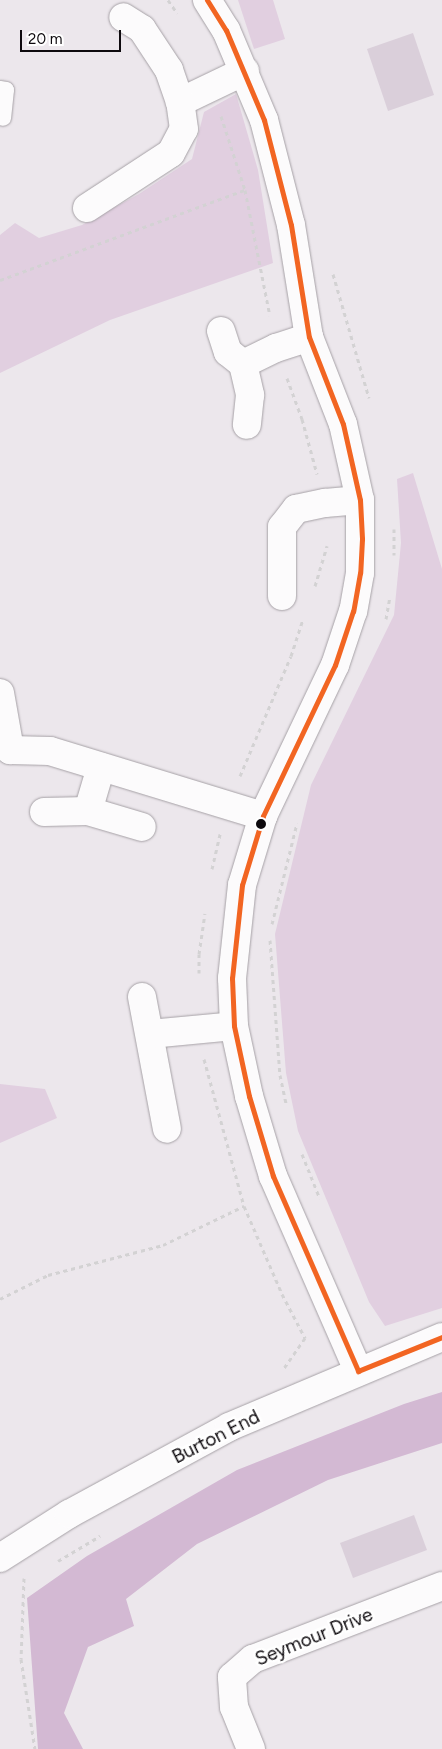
<!DOCTYPE html>
<style>
body{margin:0}
#map{position:relative;width:442px;height:1749px;overflow:hidden;background:#ece7ec;font-family:Figtree,sans-serif}
div>[style]{position:absolute}
.green>*{inset:0;background:#e1cfe0}
.forest>*{inset:0;background:#d3b9d3}
.building>*{inset:0;background:#dacfda}
.path>*{height:3px;margin-top:-1.5px;transform-origin:0;background:repeating-linear-gradient(90deg,#d3d2d3 0 4px,transparent 0 8px)}
.roads{filter:drop-shadow(0 0 1px #a6a1a6) drop-shadow(0 0 1px #a6a1a6)}
.service>*{height:16px;margin:-8px;padding:0 8px;transform-origin:8px;border-radius:8px;background:#fcfbfc}
.minor>*{height:28px;margin:-14px;padding:0 14px;transform-origin:14px;border-radius:14px;background:#fcfbfc}
.tertiary>*{height:28px;margin:-14px;padding:0 14px;transform-origin:14px;border-radius:14px;background:#fcfbfc}
.bus-1>*{height:5px;margin:-2.5px;padding:0 2.5px;transform-origin:2.5px;border-radius:2.5px;background:#f26522}
.dots>*{width:14px;height:14px;translate:-50% -50%;box-sizing:border-box;border:2px solid #fff;border-radius:50%}
span{translate:-50% -50%;white-space:nowrap;text-align:center;line-height:1.15;-webkit-text-stroke:5px #fff;paint-order:stroke}
.street-label{font-size:19px;color:#0e0a0e}
.scale{position:absolute;left:20px;top:30px;width:101px;height:22px;box-sizing:border-box;border:2px solid #0e0a0e;border-top:0;padding-left:6px;font-size:15px;line-height:18px;white-space:nowrap;color:#0e0a0e;-webkit-text-stroke:4px #fff;paint-order:stroke}
</style>
<div id="map">
<div class="green">
<i style="clip-path:polygon(238px 0,273px 0,285px 39px,254px 49px)"></i>
<i style="clip-path:polygon(236px 94px,258px 170px,273px 263px,110px 320px,0 373px,0 235px,15px 223px,39px 238px,82px 225px,139px 194px,192px 159px,204px 112px)"></i>
<i style="clip-path:polygon(413px 473px,442px 569px,442px 1308px,385px 1326px,369px 1302px,298px 1131px,286px 1073px,275px 934px,311px 785px,394px 615px,401px 543px,397px 479px)"></i>
<i style="clip-path:polygon(0 1084px,45px 1089px,57px 1118px,0 1143px)"></i>
</div>
<div class="forest">
<i style="clip-path:polygon(442px 1392px,442px 1443px,328px 1480px,197px 1544px,126px 1599px,134px 1626px,88px 1647px,64px 1713px,83px 1749px,38px 1749px,27px 1598px,87px 1556px,237px 1470px,404px 1404px)"></i>
</div>
<div class="building">
<i style="clip-path:polygon(413px 33px,434px 95px,388px 111px,367px 49px)"></i>
<i style="clip-path:polygon(414px 1515px,427px 1550px,353px 1578px,340px 1543px)"></i>
</div>
<div class="path">
<i style="left:168px;top:0;width:16px;rotate:55deg"></i>
<i style="left:221px;top:116px;width:78px;rotate:72deg"></i>
<i style="left:245px;top:190px;width:128px;rotate:78.8deg"></i>
<i style="left:333px;top:274px;width:129px;rotate:73.8deg"></i>
<i style="left:0;top:280px;width:263px;rotate:-20.2deg"></i>
<i style="left:287px;top:378px;width:44px;rotate:69.9deg"></i>
<i style="left:302px;top:419px;width:57px;rotate:74.7deg"></i>
<i style="left:394px;top:529px;width:26px;rotate:90deg"></i>
<i style="left:315px;top:586px;width:42px;rotate:-73.3deg"></i>
<i style="left:386px;top:619px;width:23px;rotate:-80deg"></i>
<i style="left:240px;top:776px;width:130px;rotate:-67deg"></i>
<i style="left:291px;top:656px;width:38px;rotate:-72deg"></i>
<i style="left:212px;top:869px;width:36px;rotate:-77deg"></i>
<i style="left:272px;top:924px;width:104px;rotate:-76.1deg"></i>
<i style="left:270px;top:940px;width:135px;rotate:85.8deg"></i>
<i style="left:280px;top:1075px;width:29px;rotate:78deg"></i>
<i style="left:199px;top:973px;width:19px;rotate:-90deg"></i>
<i style="left:199px;top:954px;width:41px;rotate:-81.7deg"></i>
<i style="left:204px;top:1059px;width:152px;rotate:74.8deg"></i>
<i style="left:244px;top:1206px;width:96px;rotate:66.6deg"></i>
<i style="left:282px;top:1294px;width:50px;rotate:62.4deg"></i>
<i style="left:305px;top:1338px;width:37px;rotate:125deg"></i>
<i style="left:302px;top:1154px;width:48px;rotate:68.2deg"></i>
<i style="left:0;top:1299px;width:54px;rotate:-26.6deg"></i>
<i style="left:48px;top:1275px;width:119px;rotate:-14.6deg"></i>
<i style="left:163px;top:1245px;width:90px;rotate:-25.7deg"></i>
<i style="left:58px;top:1561px;width:49px;rotate:-30.8deg"></i>
<i style="left:24px;top:1578px;width:81px;rotate:92.1deg"></i>
<i style="left:21px;top:1659px;width:91px;rotate:81.2deg"></i>
</div>
<div class="roads">
<div class="service">
<i style="left:0;top:89px;width:6px;rotate:9deg"></i>
<i style="left:6px;top:90px;width:28px;rotate:96deg"></i>
</div>
<div class="minor">
<i style="left:180px;top:102px;width:72px;rotate:-25.5deg"></i>
<i style="left:87px;top:208px;width:100px;rotate:-33.2deg"></i>
<i style="left:171px;top:153px;width:27px;rotate:-62deg"></i>
<i style="left:184px;top:129px;width:27px;rotate:-98deg"></i>
<i style="left:180px;top:102px;width:34px;rotate:-109deg"></i>
<i style="left:169px;top:70px;width:49px;rotate:-123.4deg"></i>
<i style="left:142px;top:29px;width:22px;rotate:-148deg"></i>
<i style="left:221px;top:331px;width:22px;rotate:72deg"></i>
<i style="left:228px;top:352px;width:19px;rotate:39deg"></i>
<i style="left:243px;top:364px;width:32px;rotate:77deg"></i>
<i style="left:250px;top:395px;width:30px;rotate:96deg"></i>
<i style="left:243px;top:364px;width:37px;rotate:-26deg"></i>
<i style="left:276px;top:348px;width:35px;rotate:-18deg"></i>
<i style="left:282px;top:596px;width:69px;rotate:-90deg"></i>
<i style="left:282px;top:527px;width:23px;rotate:-52deg"></i>
<i style="left:296px;top:509px;width:30px;rotate:-12deg"></i>
<i style="left:325px;top:503px;width:35px;rotate:-5deg"></i>
<i style="left:0;top:693px;width:58px;rotate:80deg"></i>
<i style="left:10px;top:750px;width:40px;rotate:1.4deg"></i>
<i style="left:50px;top:751px;width:223px;rotate:17deg"></i>
<i style="left:88px;top:811px;width:46px;rotate:-73.5deg"></i>
<i style="left:44px;top:812px;width:44px;rotate:-1.3deg"></i>
<i style="left:88px;top:811px;width:56px;rotate:16.5deg"></i>
<i style="left:142px;top:997px;width:134px;rotate:79.3deg"></i>
<i style="left:150px;top:1034px;width:84px;rotate:-5.4deg"></i>
<i style="left:251px;top:1749px;width:45px;rotate:-112deg"></i>
<i style="left:234px;top:1707px;width:30px;rotate:-94deg"></i>
<i style="left:232px;top:1677px;width:28px;rotate:-41deg"></i>
<i style="left:253px;top:1659px;width:203px;rotate:-21.1deg"></i>
</div>
<div class="tertiary">
<i style="left:207px;top:0;width:36px;rotate:58deg"></i>
<i style="left:226px;top:30px;width:98px;rotate:67.1deg"></i>
<i style="left:264px;top:120px;width:108px;rotate:75.6deg"></i>
<i style="left:291px;top:225px;width:113px;rotate:80.9deg"></i>
<i style="left:309px;top:337px;width:93px;rotate:68.7deg"></i>
<i style="left:343px;top:424px;width:78px;rotate:77.4deg"></i>
<i style="left:360px;top:500px;width:73px;rotate:90deg"></i>
<i style="left:360px;top:573px;width:39px;rotate:100deg"></i>
<i style="left:353px;top:611px;width:57px;rotate:108.4deg"></i>
<i style="left:335px;top:665px;width:167px;rotate:115.5deg"></i>
<i style="left:263px;top:816px;width:72px;rotate:106.9deg"></i>
<i style="left:242px;top:885px;width:94px;rotate:96.1deg"></i>
<i style="left:232px;top:978px;width:48px;rotate:87.6deg"></i>
<i style="left:234px;top:1026px;width:72px;rotate:77.9deg"></i>
<i style="left:249px;top:1096px;width:84px;rotate:73.3deg"></i>
<i style="left:273px;top:1176px;width:213px;rotate:66.4deg"></i>
<i style="left:0;top:1558px;width:82px;rotate:-32.5deg"></i>
<i style="left:69px;top:1514px;width:182px;rotate:-28.5deg"></i>
<i style="left:229px;top:1427px;width:231px;rotate:-22.9deg"></i>
</div>
</div>
<div class="bus-1">
<i style="left:207px;top:0;width:36px;rotate:58deg"></i>
<i style="left:226px;top:30px;width:98px;rotate:67.1deg"></i>
<i style="left:264px;top:120px;width:108px;rotate:75.6deg"></i>
<i style="left:291px;top:225px;width:113px;rotate:80.9deg"></i>
<i style="left:309px;top:337px;width:93px;rotate:68.7deg"></i>
<i style="left:343px;top:424px;width:78px;rotate:77.4deg"></i>
<i style="left:360px;top:500px;width:39px;rotate:87deg"></i>
<i style="left:362px;top:539px;width:34px;rotate:93deg"></i>
<i style="left:360px;top:573px;width:39px;rotate:100deg"></i>
<i style="left:353px;top:611px;width:57px;rotate:108.4deg"></i>
<i style="left:335px;top:665px;width:167px;rotate:115.5deg"></i>
<i style="left:263px;top:816px;width:72px;rotate:106.9deg"></i>
<i style="left:242px;top:885px;width:94px;rotate:96.1deg"></i>
<i style="left:232px;top:978px;width:48px;rotate:87.6deg"></i>
<i style="left:234px;top:1026px;width:72px;rotate:77.9deg"></i>
<i style="left:249px;top:1096px;width:84px;rotate:73.3deg"></i>
<i style="left:273px;top:1176px;width:213px;rotate:66.4deg"></i>
<i style="left:358px;top:1371px;width:91px;rotate:-22deg"></i>
</div>
<div class="dots">
<i style="left:261px;top:824px;background:#0e0a0e"></i>
</div>
<div class="street-label">
<span style="left:216px;top:1437px;rotate:-27deg">Burton End</span>
<span style="left:314px;top:1637px;rotate:-22deg">Seymour Drive</span>
</div>
<div class="scale">20 m</div>
</div>
